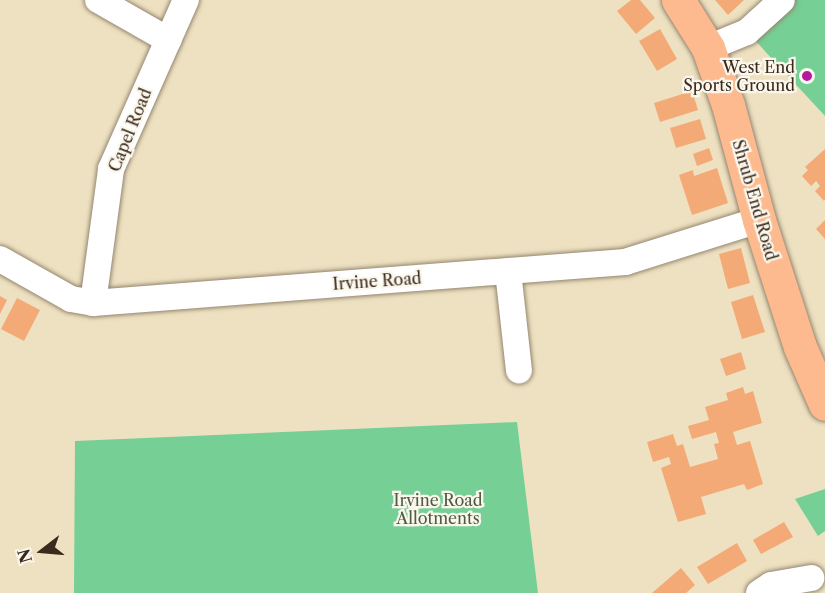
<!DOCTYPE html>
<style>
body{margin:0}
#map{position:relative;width:825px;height:593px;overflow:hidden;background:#eee1c1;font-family:"Libre Caslon Text",serif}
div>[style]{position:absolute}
.green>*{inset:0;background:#76cf95}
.building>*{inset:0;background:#f3aa76}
.roads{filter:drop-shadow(0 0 2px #948670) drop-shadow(0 0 2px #948670)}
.minor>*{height:26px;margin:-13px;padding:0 13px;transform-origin:13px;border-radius:13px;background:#fff}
.major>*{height:33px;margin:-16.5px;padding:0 16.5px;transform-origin:16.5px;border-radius:16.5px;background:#fcba8e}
.dots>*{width:16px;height:16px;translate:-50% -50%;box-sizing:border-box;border:3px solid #fbf7ec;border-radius:50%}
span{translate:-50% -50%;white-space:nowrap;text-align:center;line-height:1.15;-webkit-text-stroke:4.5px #fbf7ec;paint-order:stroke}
.poi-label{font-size:16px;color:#3b2a1e}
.right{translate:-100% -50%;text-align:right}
.street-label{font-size:16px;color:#3b2a1e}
.park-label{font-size:16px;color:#4d5c42}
.north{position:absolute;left:12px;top:521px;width:60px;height:60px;-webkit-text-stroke:4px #fbf7ec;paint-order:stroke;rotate:254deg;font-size:16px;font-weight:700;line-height:24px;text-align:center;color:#3b2a1e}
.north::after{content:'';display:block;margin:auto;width:21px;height:27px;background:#3b2a1e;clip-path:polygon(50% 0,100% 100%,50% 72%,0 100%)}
</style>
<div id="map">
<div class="green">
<i style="clip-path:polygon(791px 0,825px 0,825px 116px,751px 36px)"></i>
<i style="clip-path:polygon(517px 422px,538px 593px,74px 593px,75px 441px)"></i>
<i style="clip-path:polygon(825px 489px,825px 531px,818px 536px,795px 499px)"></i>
</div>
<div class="building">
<i style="clip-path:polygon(631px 0,640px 0,655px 18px,636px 34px,617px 11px)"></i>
<i style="clip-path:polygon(715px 0,744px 0,728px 15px)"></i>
<i style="clip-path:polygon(660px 29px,677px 59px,657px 71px,639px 41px)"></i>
<i style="clip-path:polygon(692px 91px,698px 110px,660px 122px,654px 103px)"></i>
<i style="clip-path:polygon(700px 119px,706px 139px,676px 148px,670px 128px)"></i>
<i style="clip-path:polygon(709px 148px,713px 160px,697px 166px,693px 154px)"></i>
<i style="clip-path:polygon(825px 149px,825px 199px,824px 201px,815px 191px,820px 186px,816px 181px,811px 186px,802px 176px,808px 170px,805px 167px)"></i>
<i style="clip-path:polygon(717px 168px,728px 203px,692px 215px,679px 175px,693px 170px,694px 176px)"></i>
<i style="clip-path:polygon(825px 220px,825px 239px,816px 229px)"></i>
<i style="clip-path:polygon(741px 248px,750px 283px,728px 289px,719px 254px)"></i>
<i style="clip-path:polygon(753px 295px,765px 332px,742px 339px,731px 302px)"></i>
<i style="clip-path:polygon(0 296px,7px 300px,0 314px)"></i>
<i style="clip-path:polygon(17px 298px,40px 310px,24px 341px,1px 329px)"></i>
<i style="clip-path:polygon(741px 352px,746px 369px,726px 376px,720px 359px)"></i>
<i style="clip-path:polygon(743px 387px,745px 394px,753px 391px,762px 423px,733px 432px,737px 445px,750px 441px,763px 484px,747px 490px,744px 484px,701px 497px,706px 514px,678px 522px,661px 468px,671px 464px,669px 457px,653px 462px,647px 442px,673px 434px,677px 446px,683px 444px,690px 467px,718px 459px,714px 444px,719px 443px,716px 432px,692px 439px,688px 426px,709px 420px,705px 407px,728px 400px,726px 393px)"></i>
<i style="clip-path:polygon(784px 522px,793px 537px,761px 554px,753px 540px)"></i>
<i style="clip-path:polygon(737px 543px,747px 561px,708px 584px,697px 567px)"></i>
<i style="clip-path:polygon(681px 568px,695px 585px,686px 593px,652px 593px)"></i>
</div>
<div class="roads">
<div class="minor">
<i style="left:98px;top:0;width:81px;rotate:29.7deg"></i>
<i style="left:708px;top:48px;width:42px;rotate:-22.3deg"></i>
<i style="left:747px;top:32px;width:47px;rotate:-42.4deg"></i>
<i style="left:0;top:259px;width:81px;rotate:29.4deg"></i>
<i style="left:71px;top:299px;width:22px;rotate:10deg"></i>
<i style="left:93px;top:303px;width:534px;rotate:-4.41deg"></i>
<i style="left:625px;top:262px;width:140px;rotate:-17.4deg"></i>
<i style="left:508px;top:271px;width:100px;rotate:83.7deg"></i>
<i style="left:93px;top:303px;width:135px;rotate:-82.3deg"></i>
<i style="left:111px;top:169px;width:185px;rotate:-66.1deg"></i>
<i style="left:759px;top:593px;width:14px;rotate:-34deg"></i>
<i style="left:771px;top:585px;width:41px;rotate:-9.9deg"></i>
</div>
<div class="major">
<i style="left:678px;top:0;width:57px;rotate:58deg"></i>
<i style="left:708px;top:48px;width:60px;rotate:70.7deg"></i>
<i style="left:728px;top:105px;width:119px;rotate:74.9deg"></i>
<i style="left:759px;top:220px;width:133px;rotate:72.1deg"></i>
<i style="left:800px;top:347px;width:62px;rotate:66.3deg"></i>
</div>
</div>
<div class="dots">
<i style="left:807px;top:76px;background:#b5179e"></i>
</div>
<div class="poi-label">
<span class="right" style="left:795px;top:76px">West End<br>Sports Ground</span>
</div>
<div class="street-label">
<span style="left:130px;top:130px;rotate:-68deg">Capel Road</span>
<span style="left:755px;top:200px;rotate:74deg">Shrub End Road</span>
<span style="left:377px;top:281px;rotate:-4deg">Irvine Road</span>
</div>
<div class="park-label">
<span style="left:438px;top:509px">Irvine Road<br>Allotments</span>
</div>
<div class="north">N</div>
</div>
